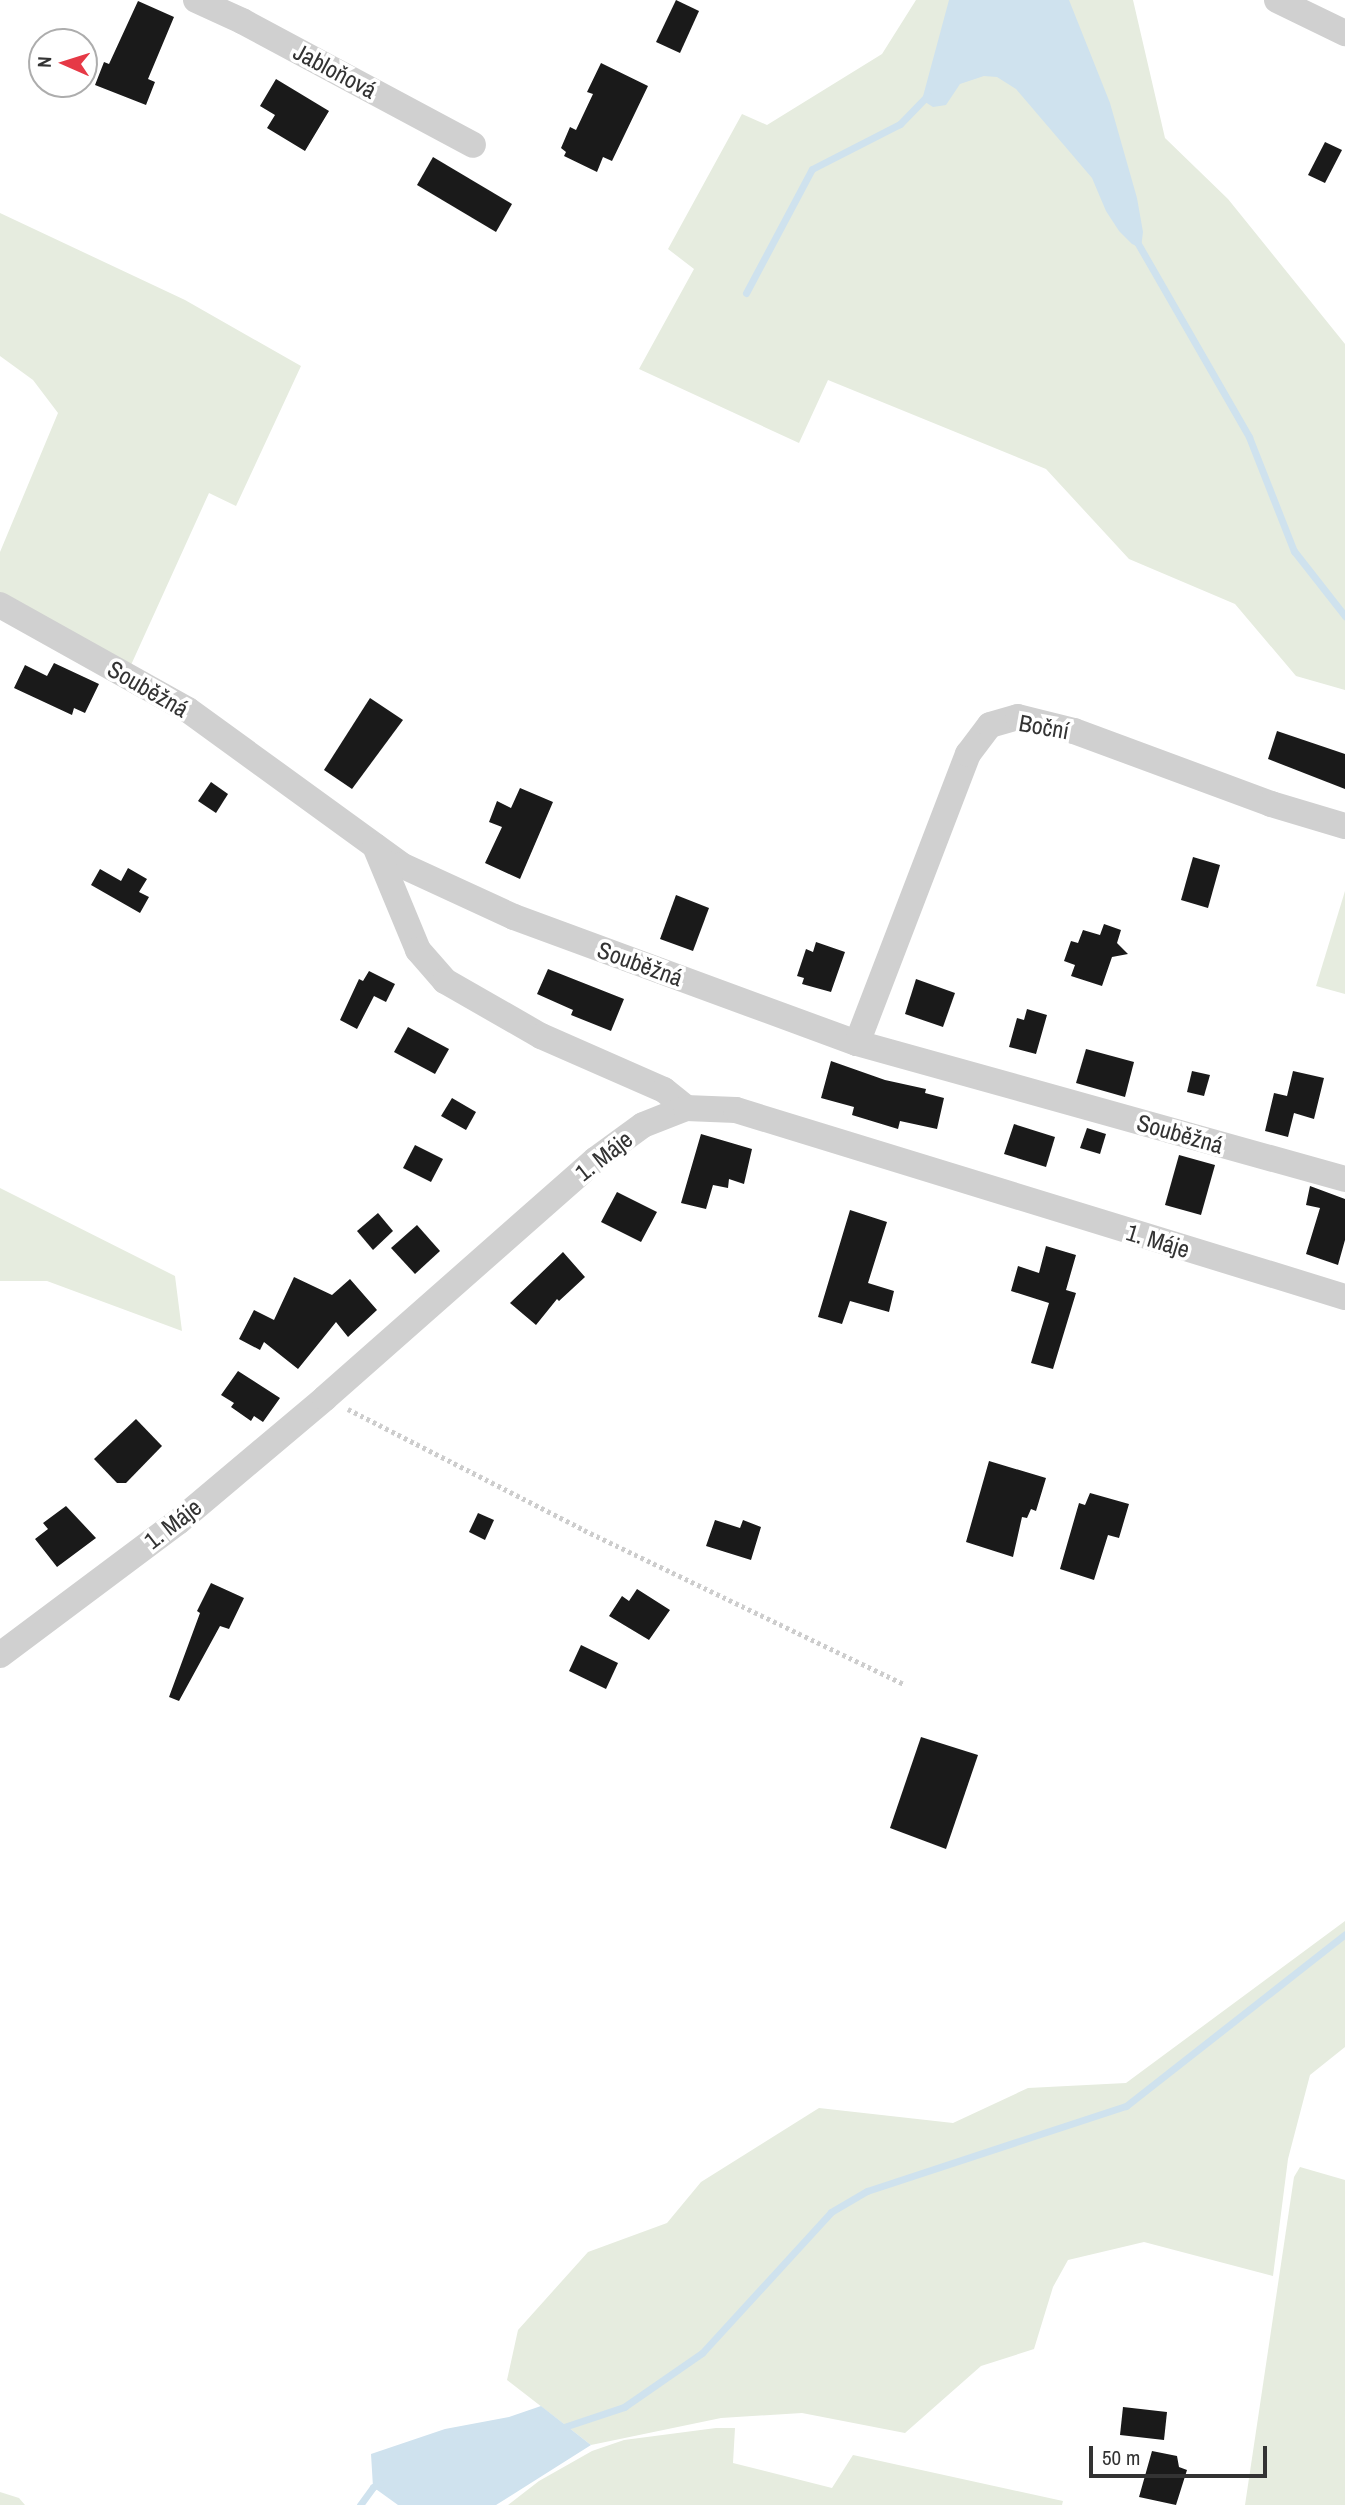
<!DOCTYPE html>
<meta charset="utf-8">
<style>
body{margin:0}
#map{position:relative;width:1345px;height:2505px;overflow:hidden;background:#fff;font-family:"Archivo Narrow",sans-serif}
div>[style]{position:absolute}
.green>*{inset:0;background:#e6ecdf}
.water>*{inset:0;background:#cfe2ee}
.stream>*{height:7px;margin:-3.5px;padding:0 3.5px;transform-origin:3.5px;border-radius:3.5px;background:#cfe2ee}
.building>*{inset:0;background:#1a1a1a}
.path>*{height:4.5px;margin-top:-2.25px;transform-origin:0;background:repeating-linear-gradient(90deg,#cdcdcd 0 3.5px,transparent 0 7px)}
.minor>*{height:26px;margin:-13px;padding:0 13px;transform-origin:13px;border-radius:13px;background:#d0d0d0}
span{translate:-50% -50%;white-space:nowrap;text-align:center;line-height:1.15;-webkit-text-stroke:7px #fff;paint-order:stroke}
.street-label{font-size:24px;color:#333}
.north{position:absolute;left:28px;top:28px;width:70px;height:70px;box-sizing:border-box;background:#fff;border:2px solid #adadad;border-radius:50%;rotate:273deg;font-size:19px;font-weight:700;line-height:28px;text-align:center;color:#333}
.north::after{content:'';display:block;margin:auto;width:24px;height:32px;background:#e63946;clip-path:polygon(50% 0,100% 100%,50% 72%,0 100%)}
.scale{position:absolute;left:1089px;top:2446px;width:178px;height:32px;box-sizing:border-box;border:4px solid #333;border-top:0;padding-left:9px;font-size:21px;line-height:24px;white-space:nowrap;color:#333;-webkit-text-stroke:5px #fff;paint-order:stroke}
</style>
<div id="map">
<div class="green">
<i style="clip-path:polygon(916px 0,1133px 0,1165px 138px,1228px 199px,1345px 344px,1345px 690px,1296px 676px,1235px 604px,1129px 559px,1046px 469px,828px 380px,799px 443px,639px 369px,694px 269px,668px 249px,742px 114px,767px 125px,882px 54px)"></i>
<i style="clip-path:polygon(0 213px,185px 300px,301px 366px,236px 506px,209px 493px,131px 665px,0 599px,0 552px,58px 413px,33px 380px,0 356px)"></i>
<i style="clip-path:polygon(1345px 891px,1345px 994px,1316px 986px)"></i>
<i style="clip-path:polygon(0 1188px,175px 1276px,182px 1331px,47px 1281px,0 1281px)"></i>
<i style="clip-path:polygon(1345px 1921px,1345px 2047px,1310px 2075px,1288px 2159px,1273px 2276px,1144px 2242px,1068px 2260px,1053px 2287px,1034px 2349px,981px 2366px,905px 2433px,802px 2413px,721px 2418px,591px 2445px,507px 2380px,518px 2330px,588px 2252px,667px 2223px,701px 2182px,819px 2108px,953px 2123px,1028px 2088px,1126px 2083px)"></i>
<i style="clip-path:polygon(1300px 2167px,1345px 2180px,1345px 2505px,1245px 2505px,1294px 2177px)"></i>
<i style="clip-path:polygon(716px 2428px,735px 2428px,733px 2463px,832px 2488px,853px 2455px,1063px 2501px,1062px 2505px,508px 2505px,539px 2481px,592px 2451px,624px 2440px)"></i>
<i style="clip-path:polygon(0 2492px,19px 2498px,25px 2505px,0 2505px)"></i>
</div>
<div class="water">
<i style="clip-path:polygon(949px 0,1069px 0,1110px 103px,1137px 198px,1143px 232px,1141px 248px,1132px 244px,1119px 231px,1106px 211px,1092px 178px,1016px 89px,997px 77px,984px 76px,960px 84px,946px 105px,933px 107px,922px 100px)"></i>
<i style="clip-path:polygon(541px 2406px,591px 2445px,496px 2505px,398px 2505px,373px 2487px,371px 2454px,445px 2429px,509px 2417px)"></i>
</div>
<div class="stream">
<i style="left:1137px;top:242px;width:225px;rotate:60.1deg"></i>
<i style="left:1249px;top:437px;width:123px;rotate:68.5deg"></i>
<i style="left:1294px;top:551px;width:83px;rotate:51.9deg"></i>
<i style="left:746px;top:293px;width:140px;rotate:-62deg"></i>
<i style="left:812px;top:169px;width:99px;rotate:-27.1deg"></i>
<i style="left:900px;top:124px;width:40px;rotate:-46deg"></i>
<i style="left:558px;top:2429px;width:70px;rotate:-18.4deg"></i>
<i style="left:624px;top:2407px;width:95px;rotate:-34.7deg"></i>
<i style="left:702px;top:2353px;width:191px;rotate:-47.5deg"></i>
<i style="left:831px;top:2212px;width:42px;rotate:-30.3deg"></i>
<i style="left:867px;top:2191px;width:273px;rotate:-18.2deg"></i>
<i style="left:1126px;top:2106px;width:278px;rotate:-38.1deg"></i>
<i style="left:360px;top:2505px;width:22px;rotate:-54deg"></i>
<i style="left:373px;top:2487px;width:8px;rotate:-30deg"></i>
</div>
<div class="building">
<i style="clip-path:polygon(676px 0,699px 11px,680px 53px,656px 42px)"></i>
<i style="clip-path:polygon(138px 1px,174px 17px,148px 79px,155px 82px,146px 105px,95px 85px,104px 62px,109px 64px)"></i>
<i style="clip-path:polygon(601px 63px,648px 86px,612px 161px,603px 157px,597px 172px,564px 156px,566px 152px,561px 148px,570px 127px,576px 130px,593px 94px,587px 92px)"></i>
<i style="clip-path:polygon(276px 79px,329px 111px,305px 151px,267px 128px,275px 115px,260px 106px)"></i>
<i style="clip-path:polygon(1325px 142px,1342px 150px,1325px 183px,1308px 175px)"></i>
<i style="clip-path:polygon(433px 157px,512px 204px,496px 232px,417px 185px)"></i>
<i style="clip-path:polygon(54px 663px,99px 684px,85px 713px,74px 708px,72px 715px,14px 688px,25px 665px,47px 676px)"></i>
<i style="clip-path:polygon(370px 698px,403px 720px,352px 789px,324px 770px)"></i>
<i style="clip-path:polygon(1277px 731px,1345px 754px,1345px 789px,1268px 759px)"></i>
<i style="clip-path:polygon(211px 782px,228px 794px,216px 813px,198px 801px)"></i>
<i style="clip-path:polygon(520px 788px,553px 802px,520px 879px,485px 863px,502px 827px,489px 822px,497px 801px,511px 808px)"></i>
<i style="clip-path:polygon(1193px 857px,1220px 865px,1208px 908px,1181px 900px)"></i>
<i style="clip-path:polygon(128px 868px,147px 879px,139px 892px,149px 897px,140px 913px,91px 885px,100px 869px,121px 881px)"></i>
<i style="clip-path:polygon(676px 895px,709px 908px,693px 951px,660px 939px)"></i>
<i style="clip-path:polygon(1104px 924px,1121px 930px,1117px 943px,1128px 954px,1112px 957px,1102px 986px,1071px 976px,1075px 965px,1064px 961px,1071px 941px,1078px 943px,1083px 930px,1100px 935px)"></i>
<i style="clip-path:polygon(816px 942px,845px 952px,831px 992px,802px 984px,804px 978px,797px 976px,806px 949px,813px 952px)"></i>
<i style="clip-path:polygon(548px 969px,624px 999px,611px 1031px,571px 1015px,573px 1010px,537px 994px)"></i>
<i style="clip-path:polygon(369px 971px,395px 984px,386px 1002px,374px 996px,357px 1029px,340px 1020px,359px 979px,363px 981px)"></i>
<i style="clip-path:polygon(916px 979px,955px 993px,943px 1027px,905px 1014px)"></i>
<i style="clip-path:polygon(1027px 1009px,1047px 1015px,1036px 1054px,1009px 1047px,1017px 1018px,1024px 1020px)"></i>
<i style="clip-path:polygon(408px 1027px,449px 1049px,435px 1074px,394px 1052px)"></i>
<i style="clip-path:polygon(1086px 1049px,1134px 1062px,1125px 1097px,1076px 1083px)"></i>
<i style="clip-path:polygon(831px 1061px,885px 1080px,926px 1089px,925px 1093px,944px 1098px,937px 1129px,900px 1121px,898px 1129px,852px 1115px,854px 1107px,821px 1098px)"></i>
<i style="clip-path:polygon(1192px 1071px,1210px 1075px,1204px 1096px,1187px 1092px)"></i>
<i style="clip-path:polygon(1293px 1071px,1324px 1078px,1314px 1119px,1294px 1113px,1288px 1137px,1265px 1131px,1274px 1093px,1287px 1096px)"></i>
<i style="clip-path:polygon(452px 1098px,476px 1112px,466px 1130px,441px 1116px)"></i>
<i style="clip-path:polygon(1014px 1124px,1055px 1137px,1046px 1167px,1004px 1154px)"></i>
<i style="clip-path:polygon(1087px 1128px,1106px 1134px,1100px 1154px,1080px 1148px)"></i>
<i style="clip-path:polygon(701px 1134px,752px 1149px,744px 1184px,729px 1179px,728px 1188px,713px 1185px,706px 1209px,681px 1203px)"></i>
<i style="clip-path:polygon(415px 1145px,443px 1159px,431px 1182px,403px 1168px)"></i>
<i style="clip-path:polygon(1179px 1155px,1215px 1165px,1201px 1215px,1165px 1205px)"></i>
<i style="clip-path:polygon(1310px 1186px,1345px 1199px,1345px 1240px,1338px 1265px,1306px 1254px,1320px 1208px,1306px 1205px)"></i>
<i style="clip-path:polygon(617px 1192px,657px 1212px,641px 1242px,601px 1222px)"></i>
<i style="clip-path:polygon(850px 1210px,887px 1222px,868px 1283px,894px 1291px,889px 1312px,850px 1301px,842px 1324px,818px 1317px)"></i>
<i style="clip-path:polygon(378px 1213px,393px 1231px,373px 1250px,357px 1231px)"></i>
<i style="clip-path:polygon(417px 1225px,440px 1251px,415px 1274px,391px 1248px)"></i>
<i style="clip-path:polygon(1046px 1246px,1076px 1255px,1066px 1290px,1076px 1293px,1053px 1369px,1031px 1363px,1049px 1303px,1011px 1291px,1018px 1266px,1039px 1273px)"></i>
<i style="clip-path:polygon(563px 1252px,585px 1277px,559px 1301px,557px 1299px,536px 1325px,510px 1303px)"></i>
<i style="clip-path:polygon(294px 1277px,332px 1295px,350px 1279px,377px 1310px,348px 1337px,336px 1322px,298px 1369px,264px 1342px,260px 1350px,239px 1339px,254px 1310px,274px 1320px)"></i>
<i style="clip-path:polygon(238px 1371px,280px 1398px,263px 1422px,254px 1416px,251px 1421px,231px 1407px,234px 1403px,221px 1395px)"></i>
<i style="clip-path:polygon(136px 1419px,162px 1446px,126px 1483px,117px 1483px,94px 1459px)"></i>
<i style="clip-path:polygon(989px 1461px,1046px 1478px,1036px 1511px,1031px 1509px,1027px 1518px,1022px 1517px,1013px 1557px,966px 1542px)"></i>
<i style="clip-path:polygon(1090px 1493px,1129px 1504px,1119px 1538px,1108px 1535px,1094px 1580px,1060px 1569px,1079px 1503px,1085px 1505px)"></i>
<i style="clip-path:polygon(66px 1506px,96px 1538px,57px 1567px,35px 1539px,48px 1529px,43px 1523px)"></i>
<i style="clip-path:polygon(478px 1513px,494px 1520px,485px 1540px,469px 1532px)"></i>
<i style="clip-path:polygon(715px 1520px,740px 1528px,743px 1520px,761px 1527px,751px 1560px,706px 1546px)"></i>
<i style="clip-path:polygon(211px 1583px,244px 1598px,229px 1629px,220px 1626px,179px 1701px,169px 1697px,200px 1613px,197px 1611px)"></i>
<i style="clip-path:polygon(637px 1589px,670px 1610px,649px 1640px,609px 1616px,622px 1596px,629px 1601px)"></i>
<i style="clip-path:polygon(581px 1645px,618px 1663px,606px 1689px,569px 1671px)"></i>
<i style="clip-path:polygon(921px 1737px,978px 1755px,946px 1849px,890px 1828px)"></i>
<i style="clip-path:polygon(1123px 2407px,1167px 2412px,1164px 2440px,1120px 2435px)"></i>
<i style="clip-path:polygon(1152px 2451px,1177px 2456px,1179px 2467px,1187px 2470px,1176px 2505px,1139px 2497px)"></i>
</div>
<div class="path">
<i style="left:348px;top:1409px;width:265px;rotate:27.1deg"></i>
<i style="left:584px;top:1530px;width:355px;rotate:25.7deg"></i>
</div>
<div class="minor">
<i style="left:196px;top:0;width:51px;rotate:24.5deg"></i>
<i style="left:242px;top:21px;width:262px;rotate:28.2deg"></i>
<i style="left:1277px;top:0;width:76px;rotate:25.9deg"></i>
<i style="left:0;top:605px;width:215px;rotate:29.2deg"></i>
<i style="left:188px;top:710px;width:263px;rotate:36deg"></i>
<i style="left:401px;top:865px;width:124px;rotate:24.7deg"></i>
<i style="left:514px;top:917px;width:365px;rotate:20.2deg"></i>
<i style="left:857px;top:1043px;width:507px;rotate:15.57deg"></i>
<i style="left:375px;top:846px;width:113px;rotate:67.5deg"></i>
<i style="left:418px;top:950px;width:41px;rotate:48.9deg"></i>
<i style="left:445px;top:981px;width:111px;rotate:29.8deg"></i>
<i style="left:541px;top:1036px;width:134px;rotate:23.7deg"></i>
<i style="left:664px;top:1090px;width:28px;rotate:39deg"></i>
<i style="left:857px;top:1043px;width:310px;rotate:-69deg"></i>
<i style="left:968px;top:754px;width:36px;rotate:-53deg"></i>
<i style="left:990px;top:725px;width:29px;rotate:-16deg"></i>
<i style="left:1018px;top:717px;width:58px;rotate:14deg"></i>
<i style="left:1074px;top:731px;width:210px;rotate:20.3deg"></i>
<i style="left:1271px;top:804px;width:77px;rotate:16.6deg"></i>
<i style="left:0;top:1655px;width:222px;rotate:-36.8deg"></i>
<i style="left:178px;top:1522px;width:192px;rotate:-40.1deg"></i>
<i style="left:325px;top:1398px;width:360px;rotate:-41.4deg"></i>
<i style="left:595px;top:1160px;width:59px;rotate:-36.1deg"></i>
<i style="left:643px;top:1125px;width:46px;rotate:-21.6deg"></i>
<i style="left:686px;top:1108px;width:50px;rotate:2.3deg"></i>
<i style="left:736px;top:1110px;width:637px;rotate:17.07deg"></i>
</div>
<div class="street-label">
<span style="left:335px;top:71px;rotate:28deg">Jabloňová</span>
<span style="left:148px;top:689px;rotate:30deg">Souběžná</span>
<span style="left:1044px;top:727px;rotate:10deg">Boční</span>
<span style="left:640px;top:964px;rotate:20deg">Souběžná</span>
<span style="left:1180px;top:1134px;rotate:16deg">Souběžná</span>
<span style="left:604px;top:1156px;rotate:-38deg">1. Máje</span>
<span style="left:1158px;top:1241px;rotate:17deg">1. Máje</span>
<span style="left:173px;top:1524px;rotate:-38deg">1. Máje</span>
</div>
<div class="north">N</div>
<div class="scale">50 m</div>
</div>
